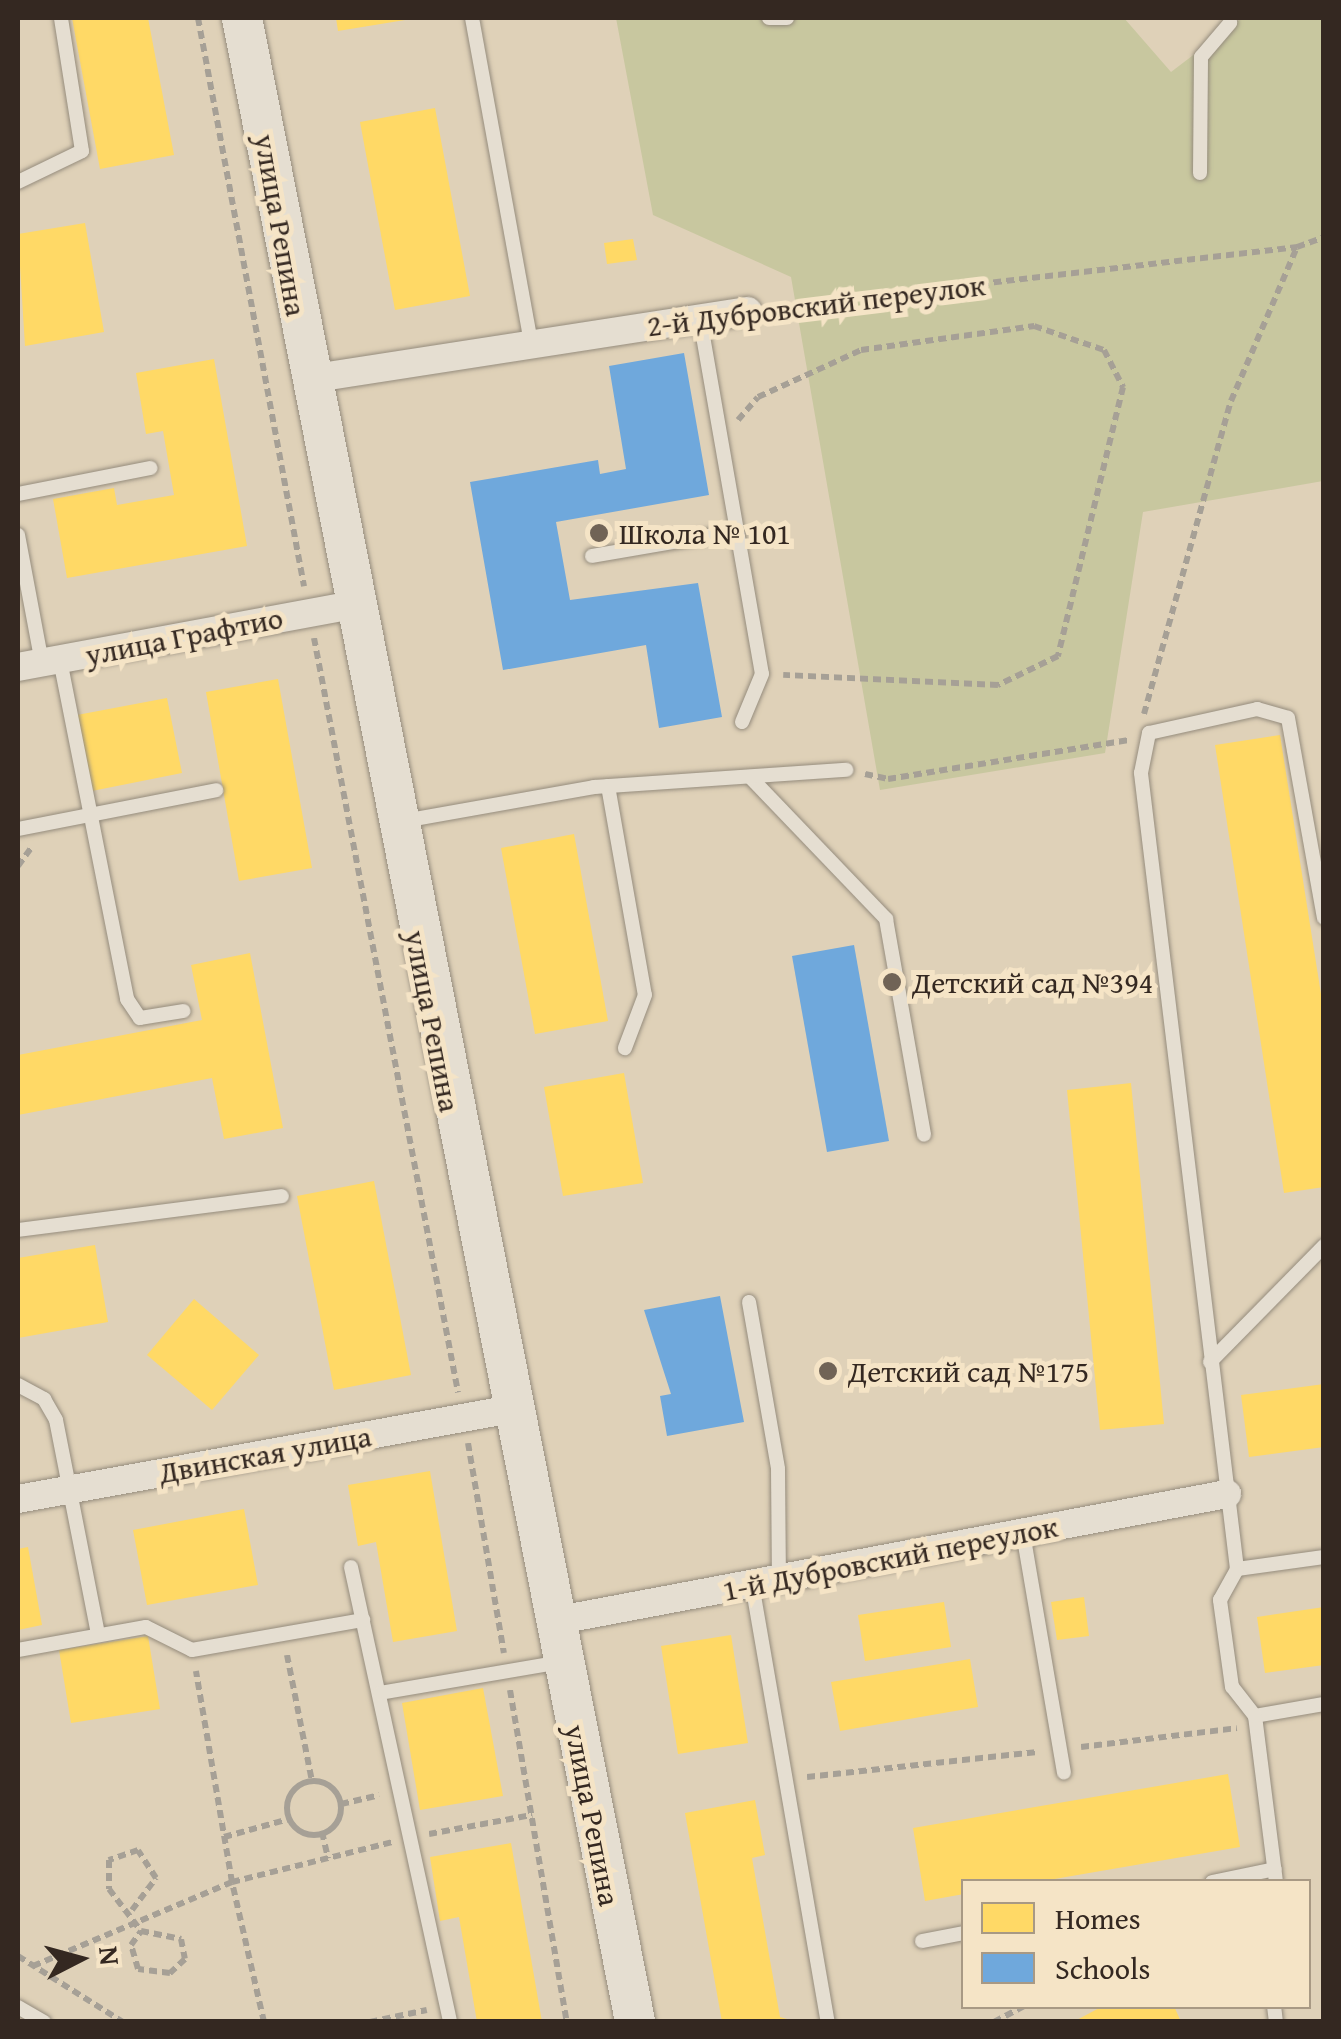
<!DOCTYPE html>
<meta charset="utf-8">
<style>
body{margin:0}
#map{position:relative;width:1341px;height:2039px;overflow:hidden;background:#dfd1b8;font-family:"Gentium Book Plus",serif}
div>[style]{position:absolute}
.green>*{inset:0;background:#c8c79f}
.homes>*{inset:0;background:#ffd966}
.schools>*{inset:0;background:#6fa8dc}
.path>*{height:6px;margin-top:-3px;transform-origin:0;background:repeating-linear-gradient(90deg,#a6a096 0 8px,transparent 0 13px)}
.path>.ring{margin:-3px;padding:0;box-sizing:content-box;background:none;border:6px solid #a6a096;border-radius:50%}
.roads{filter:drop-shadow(0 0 2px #958c7d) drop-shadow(0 0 2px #958c7d)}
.lane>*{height:14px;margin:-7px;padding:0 7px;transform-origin:7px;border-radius:7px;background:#e5ded1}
.street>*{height:28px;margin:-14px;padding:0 14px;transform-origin:14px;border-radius:14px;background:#e5ded1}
.secondary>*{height:40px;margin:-20px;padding:0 20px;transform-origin:20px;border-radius:20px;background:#e5ded1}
.dots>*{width:28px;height:28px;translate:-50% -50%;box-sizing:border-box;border:5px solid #f5e4c6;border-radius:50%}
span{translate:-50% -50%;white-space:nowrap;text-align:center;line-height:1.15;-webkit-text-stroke:10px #f5e4c6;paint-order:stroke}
.street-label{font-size:30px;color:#342821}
.poi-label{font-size:30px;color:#342821}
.left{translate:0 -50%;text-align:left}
.frame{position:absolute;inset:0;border:20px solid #342821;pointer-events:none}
.legend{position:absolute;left:961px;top:1879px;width:350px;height:130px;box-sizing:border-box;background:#f5e4c6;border:2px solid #a89984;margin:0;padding:12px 18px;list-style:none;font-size:30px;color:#342821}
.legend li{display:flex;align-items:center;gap:20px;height:50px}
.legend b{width:50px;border:2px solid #a89984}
.north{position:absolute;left:30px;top:1909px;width:100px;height:100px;-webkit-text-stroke:8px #f5e4c6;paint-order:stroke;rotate:84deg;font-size:28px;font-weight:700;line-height:40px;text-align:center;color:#342821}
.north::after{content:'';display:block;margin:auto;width:35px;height:45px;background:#342821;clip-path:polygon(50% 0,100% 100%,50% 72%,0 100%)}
</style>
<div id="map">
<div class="green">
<i style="clip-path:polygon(616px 18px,1124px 18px,1171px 72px,1242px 18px,1323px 18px,1323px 481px,1143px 512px,1105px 753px,880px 790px,791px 277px,653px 215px)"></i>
</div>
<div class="homes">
<i style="clip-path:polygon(72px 18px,148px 18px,174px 155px,100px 169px)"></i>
<i style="clip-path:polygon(336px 18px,405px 18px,405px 20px,338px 31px)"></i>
<i style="clip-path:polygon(435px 108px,470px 296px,395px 310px,360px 122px)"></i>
<i style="clip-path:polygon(85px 223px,104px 332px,25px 346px,18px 234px)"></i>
<i style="clip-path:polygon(633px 239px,637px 260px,607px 264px,604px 243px)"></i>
<i style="clip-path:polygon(214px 359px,247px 546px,67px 578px,53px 499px,114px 488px,117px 505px,174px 495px,163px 431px,146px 434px,136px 373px)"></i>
<i style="clip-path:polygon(278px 679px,312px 868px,239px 881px,206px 692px)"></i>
<i style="clip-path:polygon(167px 698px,182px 773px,92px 791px,77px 715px)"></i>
<i style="clip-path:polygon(1280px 735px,1324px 1013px,1324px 1187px,1284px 1193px,1215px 745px)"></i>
<i style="clip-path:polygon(574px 834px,608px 1021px,535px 1034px,501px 848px)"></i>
<i style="clip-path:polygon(250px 953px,283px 1128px,224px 1139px,212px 1078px,18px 1115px,18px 1055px,202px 1020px,191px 965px)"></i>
<i style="clip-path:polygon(624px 1073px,643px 1183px,563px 1196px,544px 1087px)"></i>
<i style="clip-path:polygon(1131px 1083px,1164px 1424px,1100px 1430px,1067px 1090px)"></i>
<i style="clip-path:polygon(374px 1181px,411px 1375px,334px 1390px,297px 1196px)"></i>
<i style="clip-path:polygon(95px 1245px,108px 1322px,18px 1338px,18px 1258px)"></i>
<i style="clip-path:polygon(194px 1299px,259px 1355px,212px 1410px,147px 1355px)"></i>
<i style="clip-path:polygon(1324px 1384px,1324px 1447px,1249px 1457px,1241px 1395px)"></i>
<i style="clip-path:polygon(430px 1471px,457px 1631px,393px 1642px,376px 1542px,358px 1546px,348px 1485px)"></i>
<i style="clip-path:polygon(244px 1509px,258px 1585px,147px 1605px,133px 1530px)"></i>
<i style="clip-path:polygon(28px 1547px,42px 1625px,18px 1630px,18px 1549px)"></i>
<i style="clip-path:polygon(1084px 1597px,1089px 1636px,1057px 1640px,1051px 1602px)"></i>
<i style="clip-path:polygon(944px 1602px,951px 1647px,865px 1661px,858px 1615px)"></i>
<i style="clip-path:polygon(1324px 1607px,1324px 1665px,1265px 1673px,1257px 1617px)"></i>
<i style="clip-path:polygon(731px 1635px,748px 1743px,678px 1754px,661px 1646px)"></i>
<i style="clip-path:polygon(148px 1636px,160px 1709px,71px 1723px,59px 1650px)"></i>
<i style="clip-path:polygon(970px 1659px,978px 1707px,840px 1731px,831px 1682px)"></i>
<i style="clip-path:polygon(483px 1688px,503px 1796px,420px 1810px,402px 1703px)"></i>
<i style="clip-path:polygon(1228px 1774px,1240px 1847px,1037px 1882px,964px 1882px,964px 1894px,925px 1901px,913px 1828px)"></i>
<i style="clip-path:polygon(755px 1800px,765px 1855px,752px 1858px,780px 2017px,797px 2022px,722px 2022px,685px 1813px)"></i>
<i style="clip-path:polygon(511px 1843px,542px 2022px,477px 2022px,459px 1917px,440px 1921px,430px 1857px)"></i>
<i style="clip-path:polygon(1103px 2006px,1174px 2006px,1181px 2022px,1073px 2022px)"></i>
</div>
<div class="schools">
<i style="clip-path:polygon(684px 353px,709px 495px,556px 522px,570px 600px,698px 583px,722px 717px,659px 728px,646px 645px,503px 670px,470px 482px,598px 460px,600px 474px,626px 469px,609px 366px)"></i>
<i style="clip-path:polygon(854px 945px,889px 1141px,827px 1152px,792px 956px)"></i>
<i style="clip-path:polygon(720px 1296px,744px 1422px,667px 1436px,660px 1396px,671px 1394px,644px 1310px)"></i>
</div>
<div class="path">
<i style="left:198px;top:18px;width:578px;rotate:79.43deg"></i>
<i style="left:774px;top:308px;width:527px;rotate:-6.65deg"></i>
<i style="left:1297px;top:247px;width:29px;rotate:-20deg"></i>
<i style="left:738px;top:420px;width:30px;rotate:-49deg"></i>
<i style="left:758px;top:397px;width:113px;rotate:-24.5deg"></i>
<i style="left:861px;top:350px;width:175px;rotate:-7.9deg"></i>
<i style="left:1034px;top:326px;width:74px;rotate:18.9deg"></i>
<i style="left:1104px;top:350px;width:42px;rotate:62.8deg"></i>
<i style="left:1123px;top:387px;width:277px;rotate:103.6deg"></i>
<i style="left:1058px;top:656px;width:67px;rotate:154.2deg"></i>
<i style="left:998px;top:685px;width:215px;rotate:-177.3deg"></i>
<i style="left:314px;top:638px;width:768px;rotate:79.19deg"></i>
<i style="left:1144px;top:714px;width:325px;rotate:-74.5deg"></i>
<i style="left:1231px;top:401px;width:168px;rotate:-66.8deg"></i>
<i style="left:865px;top:774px;width:24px;rotate:12deg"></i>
<i style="left:888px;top:779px;width:244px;rotate:-9.2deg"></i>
<i style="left:18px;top:866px;width:24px;rotate:-54deg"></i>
<i style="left:468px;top:1443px;width:213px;rotate:80.3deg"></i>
<i style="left:287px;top:1655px;width:128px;rotate:78.8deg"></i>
<i style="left:510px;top:1690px;width:337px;rotate:80.3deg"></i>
<i style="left:1081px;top:1747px;width:157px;rotate:-6.9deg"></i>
<i style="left:807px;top:1777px;width:232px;rotate:-6.2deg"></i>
<i class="ring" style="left:287px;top:1781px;width:48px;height:48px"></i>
<i style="left:341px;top:1804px;width:39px;rotate:-13deg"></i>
<i style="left:322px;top:1832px;width:27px;rotate:77deg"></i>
<i style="left:429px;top:1834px;width:105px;rotate:-10.5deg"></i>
<i style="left:224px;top:1837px;width:67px;rotate:-15.5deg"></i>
<i style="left:132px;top:1910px;width:40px;rotate:-53deg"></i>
<i style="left:156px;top:1878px;width:33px;rotate:-123deg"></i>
<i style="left:138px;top:1850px;width:31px;rotate:161deg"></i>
<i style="left:109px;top:1860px;width:29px;rotate:90deg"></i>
<i style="left:109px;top:1889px;width:53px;rotate:52.7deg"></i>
<i style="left:141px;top:1931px;width:41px;rotate:11.3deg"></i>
<i style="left:181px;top:1939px;width:20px;rotate:79deg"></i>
<i style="left:185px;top:1959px;width:21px;rotate:137deg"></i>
<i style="left:170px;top:1973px;width:32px;rotate:-173deg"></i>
<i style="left:138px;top:1969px;width:25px;rotate:-106deg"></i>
<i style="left:131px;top:1945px;width:17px;rotate:-54deg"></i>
<i style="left:18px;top:1956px;width:124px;rotate:32.2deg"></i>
<i style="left:33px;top:1966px;width:216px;rotate:-22.9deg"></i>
<i style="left:232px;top:1882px;width:214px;rotate:-99.7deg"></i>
<i style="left:264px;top:2022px;width:144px;rotate:-102.9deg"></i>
<i style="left:232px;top:1882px;width:166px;rotate:-14deg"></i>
<i style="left:370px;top:2022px;width:58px;rotate:-11.9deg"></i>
<i style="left:994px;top:2022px;width:34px;rotate:-28deg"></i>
</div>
<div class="roads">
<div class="lane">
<i style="left:472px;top:18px;width:331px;rotate:79.7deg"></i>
<i style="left:769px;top:18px;width:18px"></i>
<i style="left:1200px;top:173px;width:116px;rotate:-89.5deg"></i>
<i style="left:1201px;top:57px;width:45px;rotate:-49.5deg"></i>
<i style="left:18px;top:182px;width:71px;rotate:-25.8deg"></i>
<i style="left:82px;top:151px;width:135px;rotate:-99deg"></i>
<i style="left:700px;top:319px;width:360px;rotate:80.1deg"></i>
<i style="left:762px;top:674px;width:52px;rotate:112.6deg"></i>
<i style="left:18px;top:494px;width:135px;rotate:-11.1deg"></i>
<i style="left:18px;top:535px;width:130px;rotate:79.4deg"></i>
<i style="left:592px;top:556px;width:147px;rotate:-9.8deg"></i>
<i style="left:60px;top:660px;width:346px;rotate:78.8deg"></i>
<i style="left:127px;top:999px;width:23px;rotate:56deg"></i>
<i style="left:140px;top:1018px;width:44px;rotate:-9.2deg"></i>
<i style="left:750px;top:777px;width:197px;rotate:46.2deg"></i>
<i style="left:886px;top:919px;width:219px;rotate:80deg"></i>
<i style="left:608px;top:786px;width:212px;rotate:80deg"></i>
<i style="left:645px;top:995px;width:57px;rotate:110.7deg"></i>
<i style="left:404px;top:821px;width:193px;rotate:-10.1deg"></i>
<i style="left:594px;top:787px;width:253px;rotate:-3.9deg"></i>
<i style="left:18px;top:829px;width:202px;rotate:-11.1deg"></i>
<i style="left:18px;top:1230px;width:266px;rotate:-7.3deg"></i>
<i style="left:749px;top:1302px;width:169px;rotate:80.1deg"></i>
<i style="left:778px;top:1469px;width:110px;rotate:89.5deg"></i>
<i style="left:1210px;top:1362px;width:163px;rotate:-45.5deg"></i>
<i style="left:18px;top:1385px;width:30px;rotate:28deg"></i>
<i style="left:44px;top:1399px;width:24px;rotate:60deg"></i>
<i style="left:56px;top:1420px;width:219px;rotate:78.9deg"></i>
<i style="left:1023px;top:1533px;width:243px;rotate:80.3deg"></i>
<i style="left:351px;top:1567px;width:466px;rotate:77.7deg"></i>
<i style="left:1237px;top:1569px;width:88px;rotate:-7.9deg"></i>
<i style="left:752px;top:1584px;width:445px;rotate:80.2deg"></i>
<i style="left:18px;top:1650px;width:130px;rotate:-10.2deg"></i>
<i style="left:146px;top:1627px;width:51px;rotate:26.6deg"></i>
<i style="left:192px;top:1650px;width:174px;rotate:-10deg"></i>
<i style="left:380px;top:1693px;width:185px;rotate:-9.7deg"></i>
<i style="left:1255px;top:1716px;width:70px;rotate:-9.9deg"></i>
<i style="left:1212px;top:1882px;width:64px;rotate:-11.7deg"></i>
<i style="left:1276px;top:1882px;width:167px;rotate:-97.2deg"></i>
<i style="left:1255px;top:1716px;width:37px;rotate:-128deg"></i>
<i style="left:1232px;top:1687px;width:88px;rotate:-97.9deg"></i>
<i style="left:1220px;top:1600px;width:35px;rotate:-61deg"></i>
<i style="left:1237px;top:1569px;width:802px;rotate:-96.88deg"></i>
<i style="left:1141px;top:773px;width:41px;rotate:-78.7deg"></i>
<i style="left:1149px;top:733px;width:111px;rotate:-12.5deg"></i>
<i style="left:1257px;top:709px;width:32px;rotate:16deg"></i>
<i style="left:1288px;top:718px;width:203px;rotate:79.8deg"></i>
<i style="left:922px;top:1941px;width:43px;rotate:-10.8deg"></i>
<i style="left:1274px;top:2006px;width:16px;rotate:83deg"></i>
<i style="left:18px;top:2007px;width:30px;rotate:30deg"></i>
</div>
<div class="street">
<i style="left:309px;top:379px;width:444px;rotate:-8.8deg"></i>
<i style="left:18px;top:667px;width:339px;rotate:-10.5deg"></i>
<i style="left:18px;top:1499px;width:502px;rotate:-10.33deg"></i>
<i style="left:554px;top:1621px;width:685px;rotate:-10.69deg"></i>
</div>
<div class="secondary">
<i style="left:242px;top:18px;width:2042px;rotate:78.9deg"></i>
</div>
</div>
<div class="dots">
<i style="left:599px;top:533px;background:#706356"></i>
<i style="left:892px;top:982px;background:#706356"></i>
<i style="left:828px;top:1371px;background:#706356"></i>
</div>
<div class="street-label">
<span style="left:281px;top:225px;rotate:80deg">улица Репина</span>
<span style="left:816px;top:305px;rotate:-7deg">2-й Дубровский переулок</span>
<span style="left:184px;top:636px;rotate:-11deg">улица Графтио</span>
<span style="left:433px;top:1021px;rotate:79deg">улица Репина</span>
<span style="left:265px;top:1454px;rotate:-10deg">Двинская улица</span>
<span style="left:890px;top:1558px;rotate:-11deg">1-й Дубровский переулок</span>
<span style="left:593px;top:1815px;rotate:79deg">улица Репина</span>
</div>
<div class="poi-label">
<span class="left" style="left:619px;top:533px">Школа № 101</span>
<span class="left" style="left:912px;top:982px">Детский сад №394</span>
<span class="left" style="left:848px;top:1371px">Детский сад №175</span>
</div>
<div class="frame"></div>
<ul class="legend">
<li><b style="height:28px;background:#ffd966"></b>Homes</li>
<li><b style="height:28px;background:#6fa8dc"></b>Schools</li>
</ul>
<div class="north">N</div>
</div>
